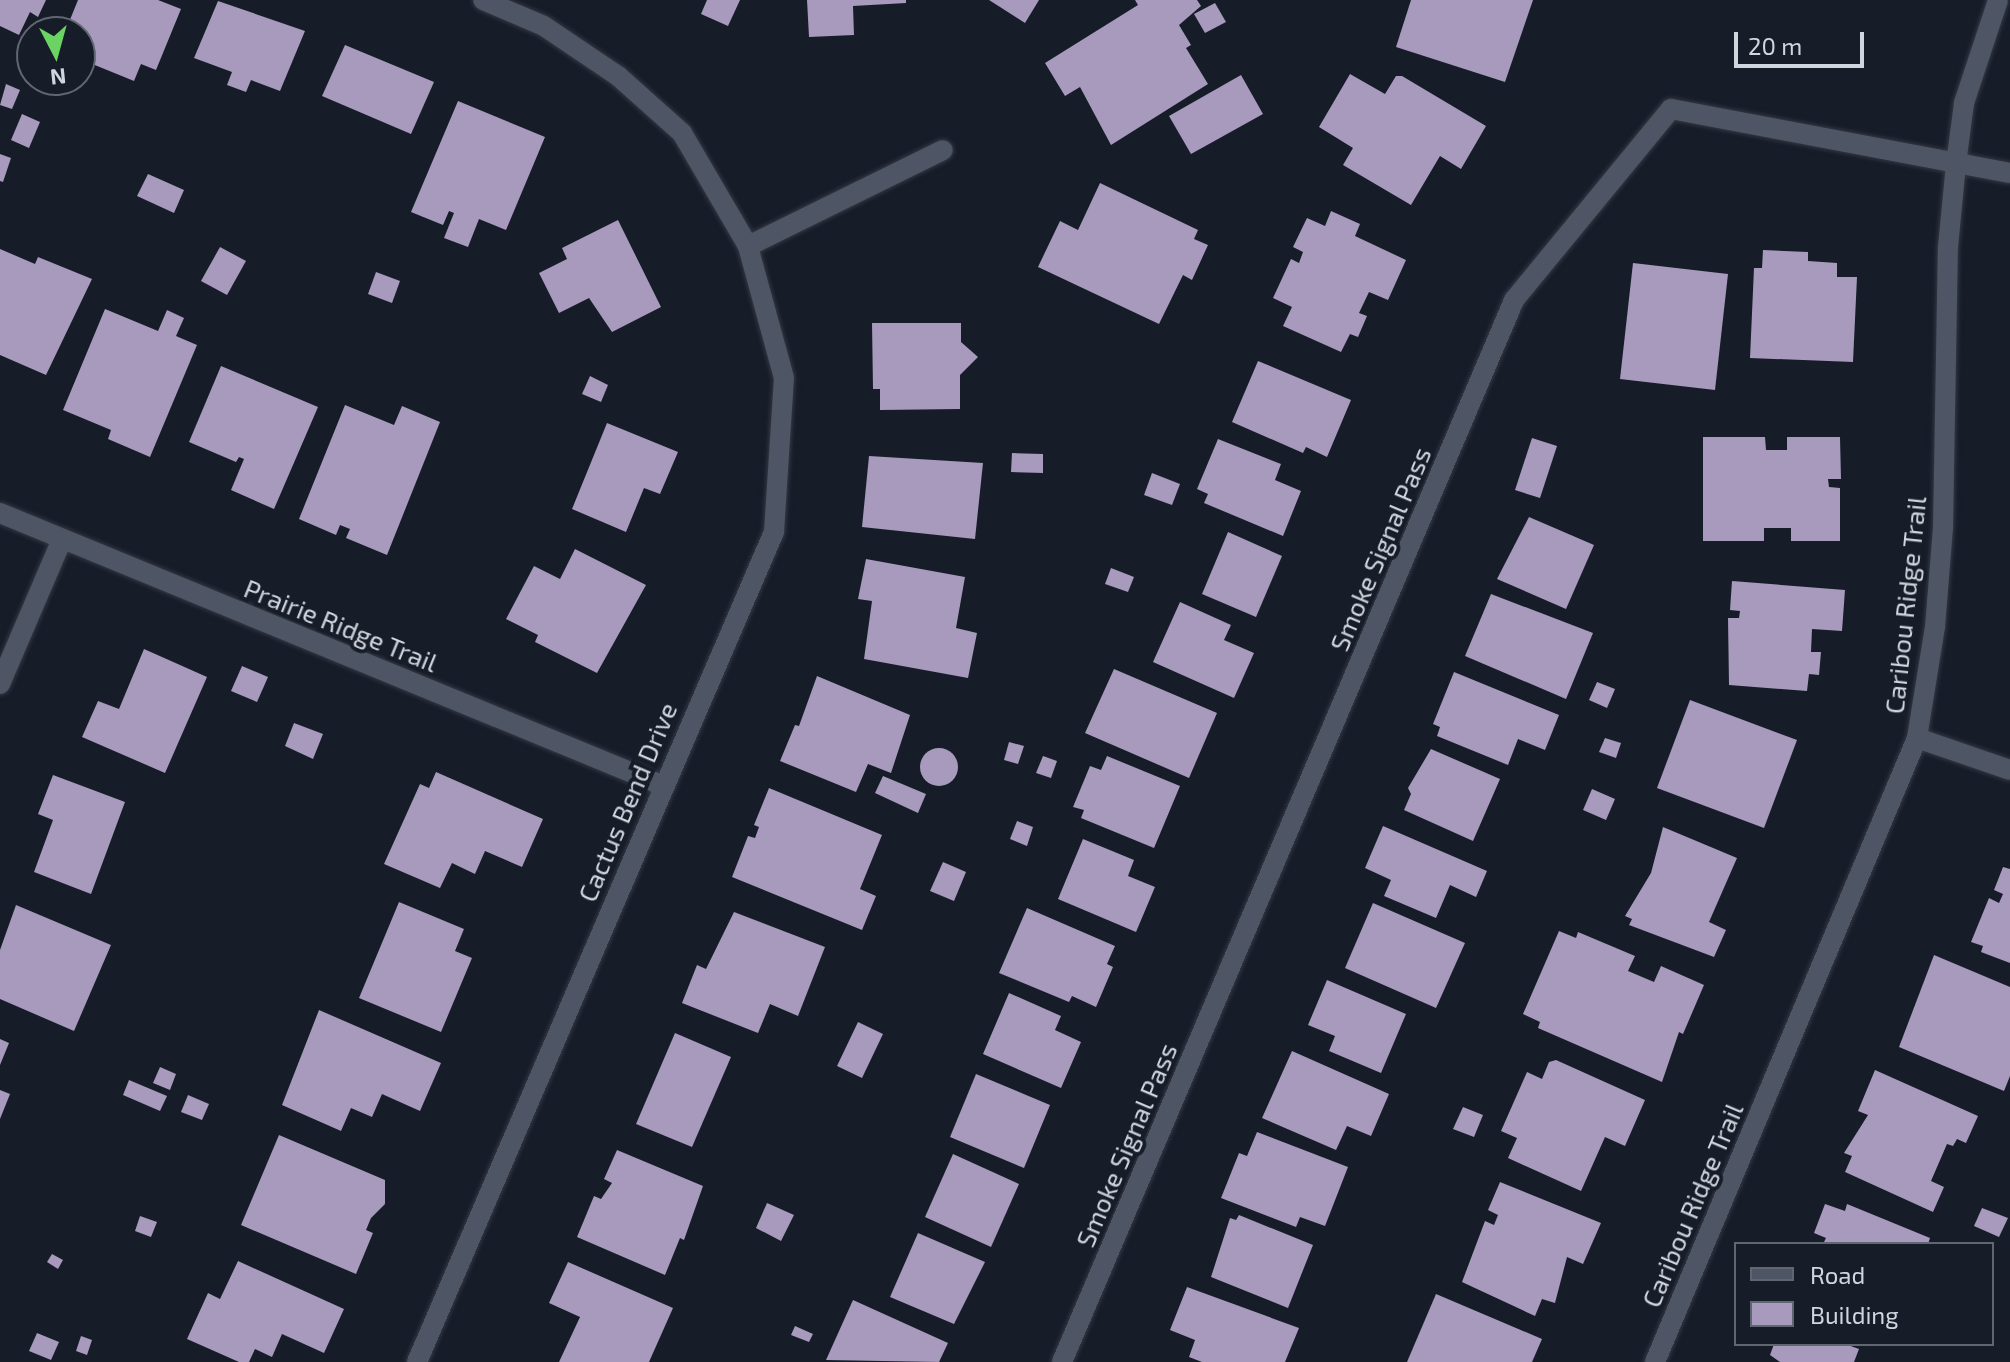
<!DOCTYPE html>
<style>
body{margin:0}
#map{position:relative;width:2010px;height:1362px;overflow:hidden;background:#161d29;font-family:"Exo 2",sans-serif}
div>[style]{position:absolute}
.building>*{inset:0;background:#a79abc}
.round{border-radius:50%}
.roads{filter:drop-shadow(0 0 2px #343843) drop-shadow(0 0 2px #343843)}
.minor>*{height:20px;margin:-10px;padding:0 10px;transform-origin:10px;border-radius:10px;background:#4e5665}
span{translate:-50% -50%;white-space:nowrap;text-align:center;line-height:1.15;-webkit-text-stroke:8px #161d29;paint-order:stroke}
.street-label{font-size:26px;color:#d1d5de}
.legend{position:absolute;left:1734px;top:1242px;width:260px;height:104px;box-sizing:border-box;background:#161d29;border:2px solid #616771;margin:0;padding:10px 14px;list-style:none;font-size:24px;color:#d1d5de}
.legend li{display:flex;align-items:center;gap:16px;height:40px}
.legend b{width:40px;border:2px solid #616771}
.north{position:absolute;left:16px;top:16px;width:80px;height:80px;box-sizing:border-box;background:#161d29;border:2px solid #616771;border-radius:50%;rotate:174deg;font-size:22px;font-weight:700;line-height:32px;text-align:center;color:#d1d5de}
.north::after{content:'';display:block;margin:auto;width:28px;height:36px;background:#6bd363;clip-path:polygon(50% 0,100% 100%,50% 72%,0 100%)}
.scale{position:absolute;left:1734px;top:32px;width:130px;height:36px;box-sizing:border-box;border:4px solid #d1d5de;border-top:0;padding-left:10px;font-size:24px;line-height:28px;white-space:nowrap;color:#d1d5de;-webkit-text-stroke:6px #161d29;paint-order:stroke}
</style>
<div id="map">
<div class="building">
<i style="clip-path:polygon(0 0,46px 0,38px 17px,30px 12px,19px 35px,0 26px)"></i>
<i style="clip-path:polygon(78px 0,158px 0,181px 9px,156px 70px,141px 64px,134px 81px,80px 59px,80px 32px,65px 32px)"></i>
<i style="clip-path:polygon(707px 0,740px 0,728px 26px,701px 14px)"></i>
<i style="clip-path:polygon(807px 0,906px 0,906px 3px,853px 6px,854px 35px,809px 37px)"></i>
<i style="clip-path:polygon(989px 0,1039px 0,1025px 23px)"></i>
<i style="clip-path:polygon(1135px 0,1197px 0,1201px 6px,1179px 25px,1191px 45px,1186px 48px,1208px 84px,1111px 145px,1080px 87px,1065px 96px,1045px 63px,1138px 5px)"></i>
<i style="clip-path:polygon(1411px 0,1533px 0,1505px 82px,1396px 47px)"></i>
<i style="clip-path:polygon(218px 1px,305px 31px,280px 91px,251px 80px,246px 92px,227px 85px,232px 72px,194px 58px)"></i>
<i style="clip-path:polygon(1215px 3px,1226px 22px,1205px 33px,1194px 14px)"></i>
<i style="clip-path:polygon(345px 45px,434px 82px,411px 134px,322px 96px)"></i>
<i style="clip-path:polygon(1350px 74px,1385px 94px,1396px 76px,1402px 76px,1486px 126px,1461px 169px,1440px 156px,1411px 205px,1343px 165px,1353px 148px,1319px 127px)"></i>
<i style="clip-path:polygon(1241px 75px,1263px 114px,1191px 154px,1169px 116px)"></i>
<i style="clip-path:polygon(6px 84px,20px 90px,12px 109px,0 105px)"></i>
<i style="clip-path:polygon(458px 101px,545px 137px,506px 230px,479px 219px,468px 247px,444px 238px,454px 213px,449px 211px,443px 225px,411px 212px)"></i>
<i style="clip-path:polygon(22px 114px,40px 122px,29px 148px,11px 140px)"></i>
<i style="clip-path:polygon(0 154px,11px 158px,3px 182px,0 181px)"></i>
<i style="clip-path:polygon(148px 174px,184px 190px,174px 213px,137px 196px)"></i>
<i style="clip-path:polygon(1100px 183px,1198px 230px,1194px 239px,1208px 245px,1192px 280px,1183px 275px,1159px 324px,1038px 267px,1060px 221px,1078px 230px)"></i>
<i style="clip-path:polygon(1331px 211px,1360px 224px,1355px 236px,1406px 260px,1388px 300px,1369px 292px,1359px 313px,1367px 316px,1358px 337px,1350px 334px,1341px 352px,1283px 326px,1292px 307px,1273px 298px,1291px 259px,1299px 263px,1303px 252px,1293px 247px,1307px 218px,1325px 226px)"></i>
<i style="clip-path:polygon(618px 220px,661px 307px,612px 332px,589px 298px,559px 313px,539px 273px,567px 259px,562px 248px)"></i>
<i style="clip-path:polygon(220px 247px,246px 261px,227px 295px,201px 281px)"></i>
<i style="clip-path:polygon(0 249px,35px 264px,38px 257px,92px 279px,46px 375px,0 355px)"></i>
<i style="clip-path:polygon(1763px 250px,1808px 252px,1808px 261px,1837px 263px,1837px 277px,1857px 277px,1853px 362px,1750px 358px,1754px 268px,1762px 268px)"></i>
<i style="clip-path:polygon(1633px 263px,1728px 274px,1715px 390px,1620px 379px)"></i>
<i style="clip-path:polygon(376px 272px,400px 281px,392px 303px,368px 294px)"></i>
<i style="clip-path:polygon(105px 309px,158px 331px,167px 310px,184px 318px,176px 336px,197px 345px,150px 457px,108px 439px,111px 430px,63px 410px)"></i>
<i style="clip-path:polygon(872px 323px,961px 323px,961px 342px,978px 357px,960px 375px,960px 409px,880px 410px,880px 389px,873px 389px)"></i>
<i style="clip-path:polygon(1258px 361px,1351px 400px,1327px 457px,1306px 447px,1303px 453px,1232px 422px)"></i>
<i style="clip-path:polygon(221px 366px,318px 407px,274px 509px,231px 490px,244px 459px,239px 457px,236px 462px,189px 442px)"></i>
<i style="clip-path:polygon(590px 376px,608px 385px,601px 402px,582px 394px)"></i>
<i style="clip-path:polygon(345px 405px,394px 425px,402px 406px,440px 422px,387px 555px,346px 538px,350px 529px,340px 525px,336px 535px,299px 519px)"></i>
<i style="clip-path:polygon(607px 423px,678px 452px,660px 494px,644px 488px,626px 532px,572px 509px)"></i>
<i style="clip-path:polygon(1703px 437px,1765px 437px,1766px 450px,1787px 450px,1787px 437px,1840px 437px,1841px 479px,1828px 479px,1829px 487px,1840px 488px,1840px 541px,1791px 541px,1791px 528px,1764px 528px,1764px 541px,1703px 541px)"></i>
<i style="clip-path:polygon(1532px 438px,1557px 446px,1540px 498px,1515px 490px)"></i>
<i style="clip-path:polygon(1218px 439px,1281px 464px,1275px 480px,1301px 491px,1283px 536px,1204px 503px,1208px 494px,1197px 489px)"></i>
<i style="clip-path:polygon(1012px 453px,1043px 454px,1043px 473px,1011px 472px)"></i>
<i style="clip-path:polygon(869px 456px,983px 463px,975px 539px,862px 527px)"></i>
<i style="clip-path:polygon(1152px 473px,1180px 484px,1172px 505px,1144px 495px)"></i>
<i style="clip-path:polygon(1529px 517px,1594px 545px,1566px 609px,1497px 579px)"></i>
<i style="clip-path:polygon(1228px 532px,1282px 556px,1256px 617px,1202px 594px)"></i>
<i style="clip-path:polygon(575px 549px,646px 585px,597px 673px,535px 642px,538px 635px,506px 619px,534px 566px,560px 579px)"></i>
<i style="clip-path:polygon(866px 559px,965px 577px,956px 628px,977px 633px,968px 678px,864px 659px,872px 601px,858px 599px)"></i>
<i style="clip-path:polygon(1111px 568px,1134px 577px,1128px 592px,1105px 584px)"></i>
<i style="clip-path:polygon(1732px 581px,1845px 590px,1842px 631px,1812px 629px,1811px 652px,1821px 652px,1819px 675px,1809px 674px,1807px 691px,1729px 685px,1728px 618px,1739px 618px,1740px 611px,1730px 610px)"></i>
<i style="clip-path:polygon(1491px 594px,1593px 633px,1566px 699px,1465px 656px)"></i>
<i style="clip-path:polygon(1180px 602px,1231px 625px,1224px 640px,1254px 653px,1234px 698px,1153px 662px)"></i>
<i style="clip-path:polygon(144px 649px,207px 677px,165px 773px,82px 737px,98px 701px,119px 709px)"></i>
<i style="clip-path:polygon(242px 666px,268px 677px,257px 702px,231px 691px)"></i>
<i style="clip-path:polygon(1114px 669px,1217px 713px,1189px 778px,1085px 733px)"></i>
<i style="clip-path:polygon(1454px 672px,1559px 715px,1545px 750px,1518px 739px,1508px 765px,1437px 736px,1440px 727px,1433px 724px)"></i>
<i style="clip-path:polygon(817px 676px,910px 715px,891px 773px,868px 764px,856px 792px,780px 761px,795px 725px,799px 726px)"></i>
<i style="clip-path:polygon(1597px 682px,1615px 689px,1607px 708px,1589px 700px)"></i>
<i style="clip-path:polygon(1690px 700px,1797px 740px,1764px 828px,1657px 788px)"></i>
<i style="clip-path:polygon(294px 723px,323px 734px,313px 759px,285px 746px)"></i>
<i style="clip-path:polygon(1605px 738px,1621px 743px,1616px 758px,1599px 752px)"></i>
<i style="clip-path:polygon(1009px 742px,1024px 746px,1018px 764px,1004px 760px)"></i>
<i class="round" style="left:920px;top:748px;width:38px;height:38px"></i>
<i style="clip-path:polygon(1431px 749px,1500px 779px,1473px 841px,1404px 810px,1411px 794px,1408px 788px)"></i>
<i style="clip-path:polygon(1043px 756px,1057px 761px,1051px 778px,1036px 773px)"></i>
<i style="clip-path:polygon(1107px 756px,1180px 786px,1154px 848px,1081px 818px,1084px 810px,1073px 807px,1090px 766px,1101px 770px)"></i>
<i style="clip-path:polygon(436px 772px,543px 819px,522px 867px,485px 851px,475px 874px,452px 863px,440px 888px,384px 864px,420px 784px,429px 788px)"></i>
<i style="clip-path:polygon(53px 775px,125px 802px,91px 894px,34px 872px,53px 820px,38px 814px)"></i>
<i style="clip-path:polygon(883px 776px,926px 794px,918px 813px,875px 793px)"></i>
<i style="clip-path:polygon(769px 788px,882px 835px,860px 889px,876px 896px,862px 930px,732px 877px,748px 836px,755px 838px,759px 827px,754px 825px)"></i>
<i style="clip-path:polygon(1592px 789px,1615px 799px,1606px 820px,1583px 810px)"></i>
<i style="clip-path:polygon(1017px 821px,1033px 827px,1027px 846px,1010px 839px)"></i>
<i style="clip-path:polygon(1383px 826px,1487px 871px,1476px 897px,1450px 885px,1436px 918px,1384px 896px,1391px 880px,1365px 868px)"></i>
<i style="clip-path:polygon(1663px 827px,1737px 858px,1709px 922px,1726px 930px,1714px 957px,1629px 925px,1632px 919px,1625px 916px,1651px 873px)"></i>
<i style="clip-path:polygon(1083px 839px,1134px 860px,1128px 876px,1155px 887px,1136px 932px,1058px 899px)"></i>
<i style="clip-path:polygon(943px 862px,966px 872px,954px 901px,930px 891px)"></i>
<i style="clip-path:polygon(2003px 867px,2010px 869px,2010px 963px,1981px 952px,1983px 946px,1971px 942px,1989px 898px,1999px 903px,2003px 894px,1994px 890px)"></i>
<i style="clip-path:polygon(399px 902px,464px 929px,455px 951px,472px 958px,441px 1032px,359px 998px)"></i>
<i style="clip-path:polygon(1373px 903px,1465px 943px,1436px 1008px,1345px 968px)"></i>
<i style="clip-path:polygon(16px 905px,111px 945px,74px 1031px,0 999px,0 950px)"></i>
<i style="clip-path:polygon(1027px 908px,1115px 946px,1107px 964px,1113px 967px,1096px 1007px,1072px 996px,1069px 1002px,999px 973px)"></i>
<i style="clip-path:polygon(734px 912px,825px 947px,798px 1016px,770px 1004px,758px 1033px,682px 1003px,697px 965px,706px 969px)"></i>
<i style="clip-path:polygon(1559px 931px,1576px 938px,1578px 932px,1635px 956px,1628px 971px,1654px 982px,1661px 966px,1704px 985px,1683px 1034px,1679px 1032px,1662px 1082px,1538px 1028px,1540px 1022px,1523px 1014px)"></i>
<i style="clip-path:polygon(1934px 955px,2010px 987px,2010px 1076px,2004px 1091px,1899px 1047px)"></i>
<i style="clip-path:polygon(1327px 980px,1406px 1014px,1381px 1073px,1329px 1051px,1335px 1036px,1308px 1025px)"></i>
<i style="clip-path:polygon(1009px 993px,1061px 1016px,1055px 1030px,1081px 1042px,1061px 1088px,983px 1054px)"></i>
<i style="clip-path:polygon(319px 1010px,441px 1063px,420px 1111px,382px 1094px,372px 1117px,351px 1108px,341px 1131px,282px 1105px)"></i>
<i style="clip-path:polygon(858px 1022px,883px 1034px,862px 1078px,837px 1066px)"></i>
<i style="clip-path:polygon(675px 1033px,731px 1057px,692px 1147px,636px 1124px)"></i>
<i style="clip-path:polygon(0 1039px,9px 1043px,0 1065px)"></i>
<i style="clip-path:polygon(1292px 1051px,1389px 1094px,1371px 1136px,1347px 1126px,1336px 1150px,1262px 1118px)"></i>
<i style="clip-path:polygon(1556px 1060px,1645px 1100px,1625px 1146px,1605px 1137px,1581px 1191px,1508px 1158px,1517px 1138px,1501px 1131px,1527px 1072px,1542px 1079px,1549px 1062px)"></i>
<i style="clip-path:polygon(160px 1067px,176px 1074px,170px 1090px,153px 1083px)"></i>
<i style="clip-path:polygon(1875px 1070px,1978px 1116px,1966px 1143px,1957px 1139px,1953px 1146px,1947px 1144px,1931px 1181px,1944px 1187px,1933px 1212px,1845px 1172px,1852px 1156px,1844px 1153px,1868px 1115px,1858px 1111px)"></i>
<i style="clip-path:polygon(976px 1074px,1050px 1105px,1024px 1168px,950px 1137px)"></i>
<i style="clip-path:polygon(129px 1080px,167px 1096px,160px 1111px,123px 1095px)"></i>
<i style="clip-path:polygon(0 1090px,10px 1094px,0 1119px)"></i>
<i style="clip-path:polygon(188px 1095px,209px 1104px,202px 1120px,181px 1112px)"></i>
<i style="clip-path:polygon(1463px 1107px,1483px 1115px,1474px 1137px,1453px 1129px)"></i>
<i style="clip-path:polygon(1257px 1132px,1348px 1167px,1325px 1226px,1300px 1217px,1296px 1227px,1221px 1198px,1239px 1153px,1247px 1156px)"></i>
<i style="clip-path:polygon(279px 1135px,385px 1180px,385px 1204px,371px 1218px,366px 1230px,373px 1233px,356px 1274px,241px 1225px)"></i>
<i style="clip-path:polygon(617px 1150px,703px 1186px,684px 1240px,680px 1238px,665px 1275px,577px 1237px,594px 1196px,601px 1199px,612px 1183px,604px 1179px)"></i>
<i style="clip-path:polygon(953px 1154px,1019px 1184px,991px 1247px,925px 1217px)"></i>
<i style="clip-path:polygon(1500px 1182px,1601px 1223px,1583px 1264px,1567px 1257px,1555px 1303px,1542px 1299px,1535px 1316px,1462px 1282px,1485px 1221px,1494px 1225px,1498px 1215px,1488px 1210px)"></i>
<i style="clip-path:polygon(767px 1203px,794px 1215px,781px 1241px,756px 1228px)"></i>
<i style="clip-path:polygon(1825px 1204px,1845px 1211px,1847px 1204px,1930px 1238px,1928px 1244px,1823px 1244px,1826px 1238px,1814px 1233px)"></i>
<i style="clip-path:polygon(1982px 1208px,2008px 1218px,1999px 1237px,1974px 1226px)"></i>
<i style="clip-path:polygon(1239px 1215px,1313px 1245px,1288px 1308px,1211px 1277px,1230px 1218px,1236px 1220px)"></i>
<i style="clip-path:polygon(140px 1216px,157px 1222px,151px 1237px,135px 1231px)"></i>
<i style="clip-path:polygon(918px 1233px,985px 1262px,954px 1324px,890px 1297px)"></i>
<i style="clip-path:polygon(52px 1254px,63px 1260px,58px 1269px,47px 1262px)"></i>
<i style="clip-path:polygon(238px 1261px,344px 1309px,324px 1353px,282px 1334px,272px 1357px,255px 1349px,249px 1362px,239px 1362px,187px 1339px,208px 1293px,220px 1299px)"></i>
<i style="clip-path:polygon(568px 1262px,673px 1308px,649px 1362px,559px 1362px,580px 1317px,549px 1303px)"></i>
<i style="clip-path:polygon(1187px 1287px,1299px 1328px,1285px 1362px,1202px 1362px,1189px 1357px,1195px 1340px,1170px 1330px)"></i>
<i style="clip-path:polygon(1436px 1294px,1542px 1339px,1532px 1362px,1407px 1362px)"></i>
<i style="clip-path:polygon(853px 1300px,948px 1343px,939px 1362px,826px 1360px)"></i>
<i style="clip-path:polygon(795px 1326px,813px 1334px,809px 1342px,791px 1335px)"></i>
<i style="clip-path:polygon(37px 1333px,59px 1342px,51px 1360px,29px 1351px)"></i>
<i style="clip-path:polygon(81px 1336px,92px 1340px,87px 1355px,76px 1351px)"></i>
<i style="clip-path:polygon(1774px 1344px,1845px 1344px,1859px 1349px,1854px 1362px,1780px 1362px,1770px 1355px)"></i>
</div>
<div class="roads">
<div class="minor">
<i style="left:748px;top:246px;width:217px;rotate:-26.2deg"></i>
<i style="left:0;top:513px;width:716px;rotate:22.34deg"></i>
<i style="left:0;top:684px;width:158px;rotate:-66.8deg"></i>
<i style="left:1917px;top:738px;width:98px;rotate:19deg"></i>
<i style="left:417px;top:1362px;width:904px;rotate:-66.73deg"></i>
<i style="left:774px;top:532px;width:154px;rotate:-86.3deg"></i>
<i style="left:784px;top:378px;width:137px;rotate:-105.3deg"></i>
<i style="left:748px;top:246px;width:131px;rotate:-120.3deg"></i>
<i style="left:682px;top:133px;width:86px;rotate:-138.3deg"></i>
<i style="left:618px;top:76px;width:89px;rotate:-146deg"></i>
<i style="left:544px;top:26px;width:66px;rotate:-156.9deg"></i>
<i style="left:1062px;top:1362px;width:1154px;rotate:-66.94deg"></i>
<i style="left:1514px;top:300px;width:247px;rotate:-50.6deg"></i>
<i style="left:1671px;top:109px;width:345px;rotate:10.7deg"></i>
<i style="left:1655px;top:1362px;width:677px;rotate:-67.22deg"></i>
<i style="left:1917px;top:738px;width:112px;rotate:-80.8deg"></i>
<i style="left:1935px;top:627px;width:99px;rotate:-85.4deg"></i>
<i style="left:1943px;top:528px;width:281px;rotate:-89deg"></i>
<i style="left:1948px;top:247px;width:83px;rotate:-84.5deg"></i>
<i style="left:1956px;top:164px;width:62px;rotate:-82.5deg"></i>
<i style="left:1964px;top:103px;width:108px;rotate:-71.7deg"></i>
</div>
</div>
<div class="street-label">
<span style="left:1380px;top:549px;rotate:-67deg">Smoke Signal Pass</span>
<span style="left:1905px;top:605px;rotate:-84deg">Caribou Ridge Trail</span>
<span style="left:341px;top:625px;rotate:22deg">Prairie Ridge Trail</span>
<span style="left:627px;top:802px;rotate:-67deg">Cactus Bend Drive</span>
<span style="left:1126px;top:1145px;rotate:-67deg">Smoke Signal Pass</span>
<span style="left:1692px;top:1205px;rotate:-67deg">Caribou Ridge Trail</span>
</div>
<ul class="legend">
<li><b style="height:10px;background:#4e5665"></b>Road</li>
<li><b style="height:22px;background:#a79abc"></b>Building</li>
</ul>
<div class="north">N</div>
<div class="scale">20 m</div>
</div>
